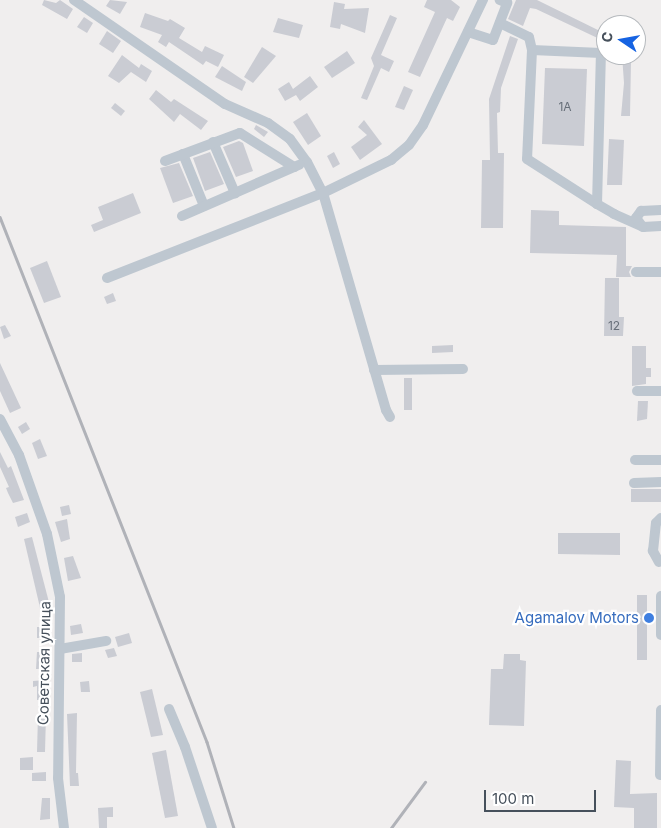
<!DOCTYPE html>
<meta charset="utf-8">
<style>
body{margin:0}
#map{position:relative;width:661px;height:828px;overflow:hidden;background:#f0eeee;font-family:Inter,sans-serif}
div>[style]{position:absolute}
.building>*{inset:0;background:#caccd3}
.minor>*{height:10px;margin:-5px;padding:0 5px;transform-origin:5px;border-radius:5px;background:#bec7d0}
.rail>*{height:2.5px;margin:-1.25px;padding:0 1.25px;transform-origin:1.25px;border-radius:1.25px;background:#b0b2b8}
.dots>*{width:14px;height:14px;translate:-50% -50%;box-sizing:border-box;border:2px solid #fff;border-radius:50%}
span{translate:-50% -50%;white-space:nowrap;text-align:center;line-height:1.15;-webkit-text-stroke:4.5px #fff;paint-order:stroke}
.number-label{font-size:12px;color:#676f79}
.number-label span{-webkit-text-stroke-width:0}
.shop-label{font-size:15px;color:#366cbe}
.right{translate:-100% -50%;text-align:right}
.street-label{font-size:15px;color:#46505b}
.north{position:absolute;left:596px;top:15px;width:50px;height:50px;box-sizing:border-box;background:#fff;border:1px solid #b5b9bd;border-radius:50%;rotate:282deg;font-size:14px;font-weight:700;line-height:20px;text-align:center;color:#46505b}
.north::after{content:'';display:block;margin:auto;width:18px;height:22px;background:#1663e2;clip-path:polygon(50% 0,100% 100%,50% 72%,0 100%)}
.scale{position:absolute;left:484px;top:790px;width:112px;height:22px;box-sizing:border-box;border:2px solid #46505b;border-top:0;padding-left:6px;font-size:15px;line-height:18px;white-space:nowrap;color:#46505b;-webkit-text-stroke:4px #fff;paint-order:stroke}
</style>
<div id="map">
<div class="building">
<i style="clip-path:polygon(44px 0,56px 3px,60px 0,73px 9px,67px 19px,42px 5px)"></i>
<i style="clip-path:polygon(110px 0,127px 2px,120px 14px,106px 6px)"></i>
<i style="clip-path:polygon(427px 0,451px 0,460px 7px,453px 21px,447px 18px,420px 77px,408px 72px,435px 12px,424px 7px)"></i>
<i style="clip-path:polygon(516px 0,537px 0,606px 34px,606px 42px,536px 9px,530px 8px,523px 26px,508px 19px)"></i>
<i style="clip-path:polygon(334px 2px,345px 4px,344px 9px,369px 8px,365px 33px,341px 24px,340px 29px,330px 27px)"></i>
<i style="clip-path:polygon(145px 13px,168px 21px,170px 19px,185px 28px,179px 38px,202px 52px,205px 46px,224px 55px,218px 67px,206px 61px,203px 65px,169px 42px,166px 47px,158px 42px,162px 35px,140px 27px)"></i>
<i style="clip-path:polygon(390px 15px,397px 18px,381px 55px,394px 61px,389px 72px,381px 68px,367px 100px,361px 98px,374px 66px,371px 58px)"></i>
<i style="clip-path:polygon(84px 17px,93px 23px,87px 33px,77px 27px)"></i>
<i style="clip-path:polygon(278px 18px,303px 25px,299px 38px,273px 32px)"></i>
<i style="clip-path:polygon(107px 31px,121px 41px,113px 53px,99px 44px)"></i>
<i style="clip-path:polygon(510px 36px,518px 39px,501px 88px,500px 112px,497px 113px,498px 153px,504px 153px,503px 228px,481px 228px,482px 160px,490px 160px,489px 99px)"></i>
<i style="clip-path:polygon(262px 47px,276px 56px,253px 83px,244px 77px)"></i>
<i style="clip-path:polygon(347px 51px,355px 63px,332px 78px,324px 67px)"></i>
<i style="clip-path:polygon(122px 55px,139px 68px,141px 64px,152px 71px,146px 82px,131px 72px,119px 83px,108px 76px)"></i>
<i style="clip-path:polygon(622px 55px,629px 55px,631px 61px,630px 116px,621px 116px,624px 83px)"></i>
<i style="clip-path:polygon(222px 66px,246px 82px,242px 91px,215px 77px)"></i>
<i style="clip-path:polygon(545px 68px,587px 69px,584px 146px,542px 144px)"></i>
<i style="clip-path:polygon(310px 76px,318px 87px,300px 101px,296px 95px,285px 101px,278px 89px,289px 82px,293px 89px)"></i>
<i style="clip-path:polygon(404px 86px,413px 90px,404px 110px,395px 107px)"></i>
<i style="clip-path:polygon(156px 90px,171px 102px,174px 99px,208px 121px,201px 130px,180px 114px,174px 122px,149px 99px)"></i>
<i style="clip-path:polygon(115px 103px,125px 111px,121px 116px,111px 108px)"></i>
<i style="clip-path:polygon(307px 113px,321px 136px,308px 145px,293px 122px)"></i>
<i style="clip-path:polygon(364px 120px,382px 144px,360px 160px,351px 147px,367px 135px,358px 127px)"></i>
<i style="clip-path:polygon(256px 125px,268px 132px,264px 137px,254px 129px)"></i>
<i style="clip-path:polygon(609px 139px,624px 140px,622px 185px,607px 185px)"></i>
<i style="clip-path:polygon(239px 141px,243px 143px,253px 171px,236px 177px,223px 147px)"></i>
<i style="clip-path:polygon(210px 152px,224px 184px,205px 191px,193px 158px)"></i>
<i style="clip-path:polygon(334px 152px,340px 164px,333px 168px,327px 156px)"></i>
<i style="clip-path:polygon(179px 163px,193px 196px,173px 203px,160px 168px)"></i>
<i style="clip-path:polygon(133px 193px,141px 213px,94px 232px,91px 225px,103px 220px,98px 207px)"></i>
<i style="clip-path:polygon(531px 210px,559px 211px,559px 225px,626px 227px,626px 266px,632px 266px,629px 272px,631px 277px,616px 277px,617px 255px,530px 253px)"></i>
<i style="clip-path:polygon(47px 261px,61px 297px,44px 303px,30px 268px)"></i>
<i style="clip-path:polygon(605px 278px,619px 278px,619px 317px,624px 317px,623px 336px,604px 336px)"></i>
<i style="clip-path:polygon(113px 293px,116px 301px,107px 304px,104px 297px)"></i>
<i style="clip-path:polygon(5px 325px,11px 336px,4px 339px,0 327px)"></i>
<i style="clip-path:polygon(453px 345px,453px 352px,432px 353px,432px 346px)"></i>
<i style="clip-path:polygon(632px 346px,646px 346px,646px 368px,651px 368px,651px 377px,646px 377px,646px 384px,632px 386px)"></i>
<i style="clip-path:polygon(0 363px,21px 408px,10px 413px,0 391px)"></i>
<i style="clip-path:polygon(404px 378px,412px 378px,412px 410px,404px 410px)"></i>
<i style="clip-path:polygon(638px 401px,648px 401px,647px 419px,637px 421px)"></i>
<i style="clip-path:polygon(26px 422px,30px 429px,22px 434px,18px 427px)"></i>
<i style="clip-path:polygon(40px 439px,47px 456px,38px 459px,32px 443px)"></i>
<i style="clip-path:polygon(0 452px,8px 468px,11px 466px,24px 500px,13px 503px,8px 493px,6px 488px,9px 487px,0 467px)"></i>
<i style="clip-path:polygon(631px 489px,661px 489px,661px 502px,631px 502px)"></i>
<i style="clip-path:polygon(69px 505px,71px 514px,62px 516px,60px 507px)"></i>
<i style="clip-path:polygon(27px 513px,30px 522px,18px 527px,15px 517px)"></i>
<i style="clip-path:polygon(67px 519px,70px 539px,61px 542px,55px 522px)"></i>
<i style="clip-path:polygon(558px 533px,620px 533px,620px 555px,558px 554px)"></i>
<i style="clip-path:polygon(32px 537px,51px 610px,41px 612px,24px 539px)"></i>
<i style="clip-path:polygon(73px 556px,81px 578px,68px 581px,64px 558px)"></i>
<i style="clip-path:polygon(637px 595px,647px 595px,647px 660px,637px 660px)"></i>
<i style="clip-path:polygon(81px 624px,83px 633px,71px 635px,70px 626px)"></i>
<i style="clip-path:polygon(37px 627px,47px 627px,47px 638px,37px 638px)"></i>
<i style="clip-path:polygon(129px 633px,132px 643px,118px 647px,115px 637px)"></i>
<i style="clip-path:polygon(114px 648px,117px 656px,108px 658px,105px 650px)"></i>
<i style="clip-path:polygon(37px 652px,49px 652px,46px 669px,36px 669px)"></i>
<i style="clip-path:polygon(82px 653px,82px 662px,72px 662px,72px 654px)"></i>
<i style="clip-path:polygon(504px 654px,520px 654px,520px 660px,526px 661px,524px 726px,489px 725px,491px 669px,503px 669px)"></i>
<i style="clip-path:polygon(46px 680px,46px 700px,37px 700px,37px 686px,33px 687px,33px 681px)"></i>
<i style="clip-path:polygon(89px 681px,90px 692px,81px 692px,80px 682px)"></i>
<i style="clip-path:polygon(152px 689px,163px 735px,151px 737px,140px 692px)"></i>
<i style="clip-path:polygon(77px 713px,76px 773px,78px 773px,79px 786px,70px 786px,67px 714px)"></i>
<i style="clip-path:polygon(38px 715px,46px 715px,45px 752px,37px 752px)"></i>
<i style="clip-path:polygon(166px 750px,178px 816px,165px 818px,152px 753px)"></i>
<i style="clip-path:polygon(33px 757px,33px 770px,20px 770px,20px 758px)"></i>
<i style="clip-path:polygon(616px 760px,631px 761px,630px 794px,657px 793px,657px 828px,634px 828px,634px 808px,614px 807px)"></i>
<i style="clip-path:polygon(46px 772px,46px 781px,32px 781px,32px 773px)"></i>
<i style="clip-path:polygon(42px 798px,50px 798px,50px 819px,40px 820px)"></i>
<i style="clip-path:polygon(113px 807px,113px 817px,107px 817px,107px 828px,99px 828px,98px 808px)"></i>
</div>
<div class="minor">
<i style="left:74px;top:0;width:183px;rotate:34.6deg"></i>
<i style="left:225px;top:104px;width:47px;rotate:23.8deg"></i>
<i style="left:268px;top:123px;width:27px;rotate:36deg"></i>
<i style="left:290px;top:139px;width:29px;rotate:54deg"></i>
<i style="left:307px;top:162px;width:35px;rotate:63deg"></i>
<i style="left:323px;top:193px;width:226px;rotate:73.8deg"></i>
<i style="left:386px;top:410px;width:8px;rotate:60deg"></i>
<i style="left:500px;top:23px;width:32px;rotate:26deg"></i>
<i style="left:529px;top:37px;width:13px;rotate:77deg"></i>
<i style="left:468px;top:32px;width:26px;rotate:18deg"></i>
<i style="left:493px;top:40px;width:40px;rotate:-69deg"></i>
<i style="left:507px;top:3px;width:8px;rotate:-157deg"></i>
<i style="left:213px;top:142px;width:56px;rotate:66.7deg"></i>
<i style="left:183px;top:154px;width:56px;rotate:68deg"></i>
<i style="left:165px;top:161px;width:80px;rotate:-20.5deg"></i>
<i style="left:240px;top:133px;width:64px;rotate:32.2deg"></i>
<i style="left:597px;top:204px;width:151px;rotate:-88.5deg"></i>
<i style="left:601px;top:53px;width:69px;rotate:-177.5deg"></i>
<i style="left:532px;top:50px;width:109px;rotate:92.6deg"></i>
<i style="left:527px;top:159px;width:83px;rotate:32.7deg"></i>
<i style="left:597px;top:204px;width:20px;rotate:30deg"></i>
<i style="left:614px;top:214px;width:32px;rotate:24deg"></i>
<i style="left:643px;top:227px;width:18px;rotate:-3deg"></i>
<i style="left:182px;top:216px;width:128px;rotate:-23.6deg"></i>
<i style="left:642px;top:226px;width:10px;rotate:-127deg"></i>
<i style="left:636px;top:218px;width:9px;rotate:-54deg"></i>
<i style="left:641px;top:211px;width:20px;rotate:-3deg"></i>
<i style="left:636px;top:272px;width:25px"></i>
<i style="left:107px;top:278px;width:232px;rotate:-21.5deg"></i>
<i style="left:323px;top:193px;width:76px;rotate:-25.9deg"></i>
<i style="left:391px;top:160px;width:23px;rotate:-40deg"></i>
<i style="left:409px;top:145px;width:24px;rotate:-55deg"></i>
<i style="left:423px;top:125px;width:139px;rotate:-64.4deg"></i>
<i style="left:374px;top:370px;width:89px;rotate:-0.6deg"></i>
<i style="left:637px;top:391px;width:24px"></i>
<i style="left:0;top:419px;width:41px;rotate:62.2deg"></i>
<i style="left:19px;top:455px;width:84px;rotate:70.5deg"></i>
<i style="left:47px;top:534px;width:64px;rotate:78.3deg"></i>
<i style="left:60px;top:597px;width:181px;rotate:90.6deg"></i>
<i style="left:58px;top:778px;width:50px;rotate:83.2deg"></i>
<i style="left:635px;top:460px;width:26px"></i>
<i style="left:634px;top:483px;width:27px;rotate:-2deg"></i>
<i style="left:659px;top:562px;width:13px;rotate:-119deg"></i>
<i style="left:653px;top:551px;width:28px;rotate:-84deg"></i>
<i style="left:656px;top:523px;width:7px;rotate:-45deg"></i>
<i style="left:661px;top:596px;width:39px;rotate:90deg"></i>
<i style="left:60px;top:649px;width:47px;rotate:-9.9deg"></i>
<i style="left:169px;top:709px;width:41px;rotate:67.2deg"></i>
<i style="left:185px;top:747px;width:85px;rotate:71.6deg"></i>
<i style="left:660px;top:775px;width:65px;rotate:-89.1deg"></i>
</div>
<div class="rail">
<i style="left:0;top:217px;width:564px;rotate:68.48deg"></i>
<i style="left:207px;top:742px;width:90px;rotate:72.6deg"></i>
<i style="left:391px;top:828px;width:57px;rotate:-53.5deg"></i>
</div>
<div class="dots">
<i style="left:649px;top:618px;background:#3f7fe0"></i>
</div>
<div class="number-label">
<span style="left:565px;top:107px">1А</span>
<span style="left:614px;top:326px">12</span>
</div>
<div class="shop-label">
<span class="right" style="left:639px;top:618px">Agamalov Motors</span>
</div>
<div class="street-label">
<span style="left:44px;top:663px;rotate:-89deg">Советская улица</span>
</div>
<div class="north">С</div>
<div class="scale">100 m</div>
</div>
